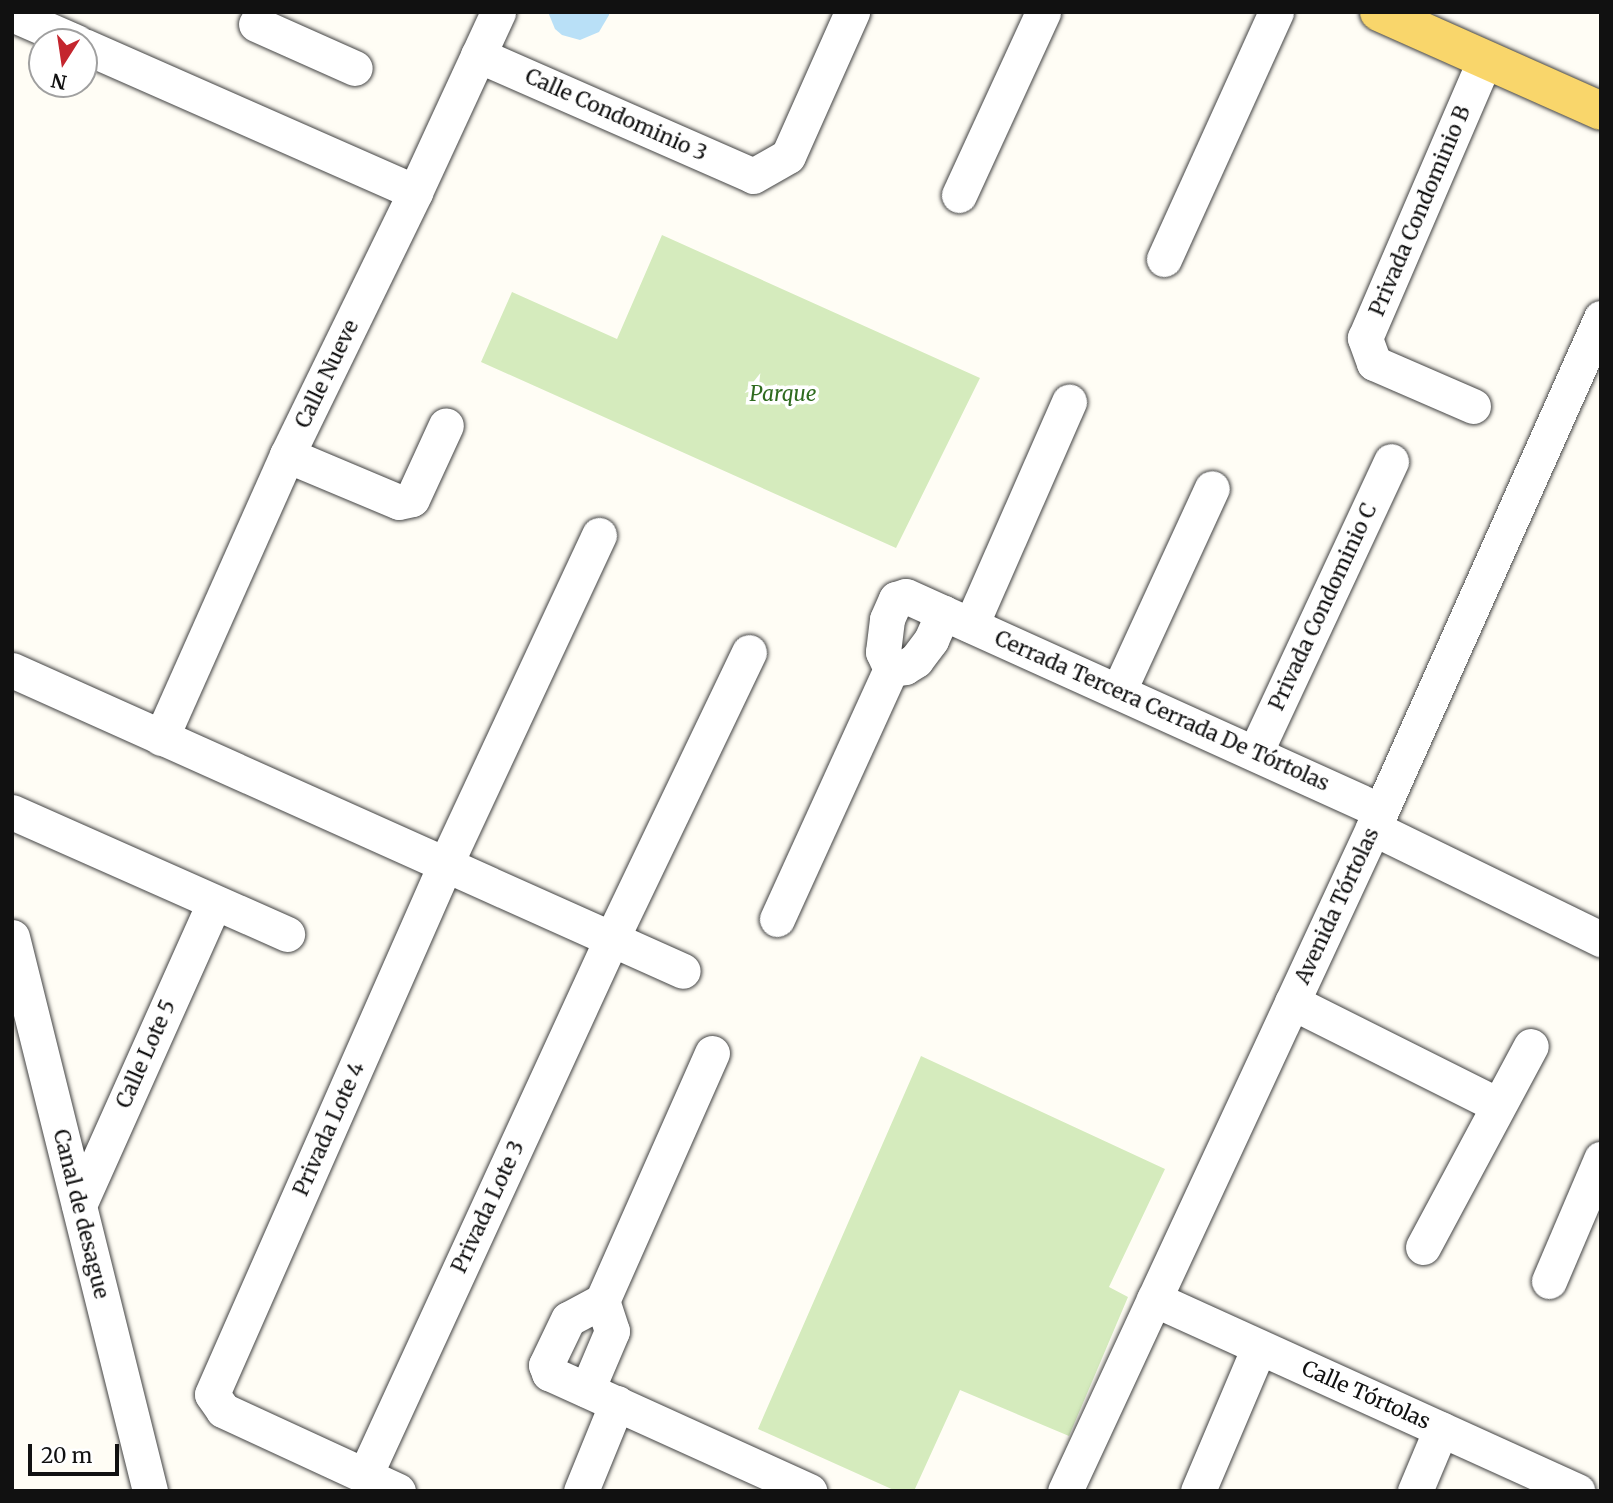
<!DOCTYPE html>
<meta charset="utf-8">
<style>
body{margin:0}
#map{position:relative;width:1613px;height:1503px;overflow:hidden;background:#fffdf5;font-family:Merriweather,serif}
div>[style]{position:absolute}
.green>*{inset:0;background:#d5ebbd}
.water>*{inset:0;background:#b9e0f7}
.roads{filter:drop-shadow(0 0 2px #444) drop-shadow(0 0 2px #444)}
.minor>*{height:35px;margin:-17.5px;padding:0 17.5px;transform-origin:17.5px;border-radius:17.5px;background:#fff}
.major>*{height:38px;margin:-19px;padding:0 19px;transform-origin:19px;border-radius:19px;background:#f9d66b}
span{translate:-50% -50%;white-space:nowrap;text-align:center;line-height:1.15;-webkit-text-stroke:7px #fff;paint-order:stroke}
.street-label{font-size:21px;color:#111}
.park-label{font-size:21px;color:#2f6b1f;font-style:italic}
.frame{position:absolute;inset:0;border:14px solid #111;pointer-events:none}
.north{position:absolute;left:28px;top:28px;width:70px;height:70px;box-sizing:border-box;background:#fff;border:2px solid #a0a0a0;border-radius:50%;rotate:192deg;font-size:19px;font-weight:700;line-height:28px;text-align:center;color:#111}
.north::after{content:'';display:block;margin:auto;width:24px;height:32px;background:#c4262e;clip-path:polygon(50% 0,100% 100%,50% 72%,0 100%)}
.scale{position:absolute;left:28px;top:1444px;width:91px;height:32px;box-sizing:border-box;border:4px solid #111;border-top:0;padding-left:9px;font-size:21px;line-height:24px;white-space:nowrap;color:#111;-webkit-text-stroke:5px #fff;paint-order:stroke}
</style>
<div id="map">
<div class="green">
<i style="clip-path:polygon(662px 235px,980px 378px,896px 548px,481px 362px,512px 292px,617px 339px)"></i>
<i style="clip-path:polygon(921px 1056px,1165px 1169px,1109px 1287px,1128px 1297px,1069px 1436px,960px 1390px,914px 1491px,896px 1491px,758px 1429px)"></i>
</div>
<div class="water">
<i style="clip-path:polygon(548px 12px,609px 12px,609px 15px,599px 32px,580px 40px,562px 35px,555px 29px)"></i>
</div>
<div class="roads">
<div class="minor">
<i style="left:12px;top:14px;width:70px;rotate:23.6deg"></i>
<i style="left:256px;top:24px;width:108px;rotate:24deg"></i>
<i style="left:84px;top:46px;width:362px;rotate:23.8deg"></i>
<i style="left:478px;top:55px;width:300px;rotate:23.7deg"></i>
<i style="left:753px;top:176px;width:40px;rotate:-29.7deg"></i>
<i style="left:788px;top:156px;width:158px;rotate:-66deg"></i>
<i style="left:959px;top:195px;width:201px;rotate:-65.3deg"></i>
<i style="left:1164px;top:259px;width:271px;rotate:-65.6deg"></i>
<i style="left:1473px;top:406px;width:108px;rotate:-156.5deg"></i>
<i style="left:1374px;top:363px;width:27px;rotate:-110deg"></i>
<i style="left:1365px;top:338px;width:303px;rotate:-66.7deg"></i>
<i style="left:287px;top:455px;width:121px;rotate:22.8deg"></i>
<i style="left:399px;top:502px;width:13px;rotate:-13deg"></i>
<i style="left:412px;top:499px;width:81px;rotate:-65.3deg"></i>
<i style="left:971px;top:625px;width:244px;rotate:-66.3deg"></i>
<i style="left:891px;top:669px;width:19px;rotate:-115deg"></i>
<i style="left:883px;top:652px;width:33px;rotate:-83deg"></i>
<i style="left:887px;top:619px;width:22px;rotate:-66deg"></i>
<i style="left:896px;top:599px;width:10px;rotate:-17deg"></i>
<i style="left:906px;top:596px;width:521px;rotate:24.35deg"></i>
<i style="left:891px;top:669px;width:14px;rotate:-8deg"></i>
<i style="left:905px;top:667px;width:13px;rotate:-32deg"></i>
<i style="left:916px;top:660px;width:25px;rotate:-53deg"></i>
<i style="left:931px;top:640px;width:30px;rotate:-66deg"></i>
<i style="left:12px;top:670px;width:735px;rotate:24.16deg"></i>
<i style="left:1119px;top:690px;width:222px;rotate:-65.3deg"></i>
<i style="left:161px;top:738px;width:310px;rotate:-66deg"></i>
<i style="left:287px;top:455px;width:292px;rotate:-64deg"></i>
<i style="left:415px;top:192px;width:198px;rotate:-65.2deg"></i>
<i style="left:1255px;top:753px;width:322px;rotate:-65deg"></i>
<i style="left:12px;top:812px;width:301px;rotate:23.9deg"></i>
<i style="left:1373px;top:828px;width:254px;rotate:26deg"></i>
<i style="left:777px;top:919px;width:275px;rotate:-65.5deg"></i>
<i style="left:12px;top:937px;width:571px;rotate:76.01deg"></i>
<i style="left:1292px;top:1002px;width:230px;rotate:26.6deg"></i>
<i style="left:712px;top:1053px;width:271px;rotate:113.9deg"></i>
<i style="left:602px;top:1301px;width:38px;rotate:152deg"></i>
<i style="left:568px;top:1319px;width:51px;rotate:115.6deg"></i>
<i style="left:546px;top:1365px;width:9px;rotate:69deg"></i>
<i style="left:549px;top:1373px;width:286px;rotate:24.4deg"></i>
<i style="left:79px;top:1205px;width:331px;rotate:-65.9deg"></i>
<i style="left:1423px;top:1247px;width:228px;rotate:-61.8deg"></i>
<i style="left:1549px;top:1281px;width:133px;rotate:-66.9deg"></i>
<i style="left:1154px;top:1299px;width:465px;rotate:24.4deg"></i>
<i style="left:587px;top:1390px;width:64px;rotate:-67deg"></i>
<i style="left:612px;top:1331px;width:32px;rotate:-108deg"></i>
<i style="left:365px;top:1475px;width:591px;rotate:-65.3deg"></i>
<i style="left:612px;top:938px;width:317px;rotate:-64.4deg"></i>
<i style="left:398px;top:1491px;width:193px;rotate:-155.2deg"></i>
<i style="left:223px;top:1410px;width:19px;rotate:-125deg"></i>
<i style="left:212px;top:1394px;width:580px;rotate:-66.22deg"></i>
<i style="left:446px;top:863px;width:362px;rotate:-65deg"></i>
<i style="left:581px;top:1491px;width:95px;rotate:-67.8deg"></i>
<i style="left:1065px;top:1491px;width:750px;rotate:-65.08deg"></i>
<i style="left:1381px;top:811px;width:540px;rotate:-65.95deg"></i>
<i style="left:1198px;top:1491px;width:156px;rotate:-67deg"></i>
<i style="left:1415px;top:1491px;width:67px;rotate:-67.2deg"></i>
</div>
<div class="major">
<i style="left:1379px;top:12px;width:243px;rotate:24deg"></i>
</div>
</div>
<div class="street-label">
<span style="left:616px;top:115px;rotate:24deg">Calle Condominio 3</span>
<span style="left:1420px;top:211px;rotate:-67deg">Privada Condominio B</span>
<span style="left:327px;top:374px;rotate:-64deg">Calle Nueve</span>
<span style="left:1323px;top:607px;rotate:-65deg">Privada Condominio C</span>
<span style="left:1162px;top:711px;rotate:24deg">Cerrada Tercera Cerrada De Tórtolas</span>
<span style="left:1337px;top:906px;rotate:-65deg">Avenida Tórtolas</span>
<span style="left:146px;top:1054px;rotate:-66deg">Calle Lote 5</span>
<span style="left:329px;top:1129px;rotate:-66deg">Privada Lote 4</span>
<span style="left:488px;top:1207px;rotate:-65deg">Privada Lote 3</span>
<span style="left:81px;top:1214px;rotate:76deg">Canal de desague</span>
<span style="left:1366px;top:1395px;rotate:24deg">Calle Tórtolas</span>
</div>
<div class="park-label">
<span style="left:783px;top:394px">Parque</span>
</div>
<div class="frame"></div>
<div class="north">N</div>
<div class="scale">20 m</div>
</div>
